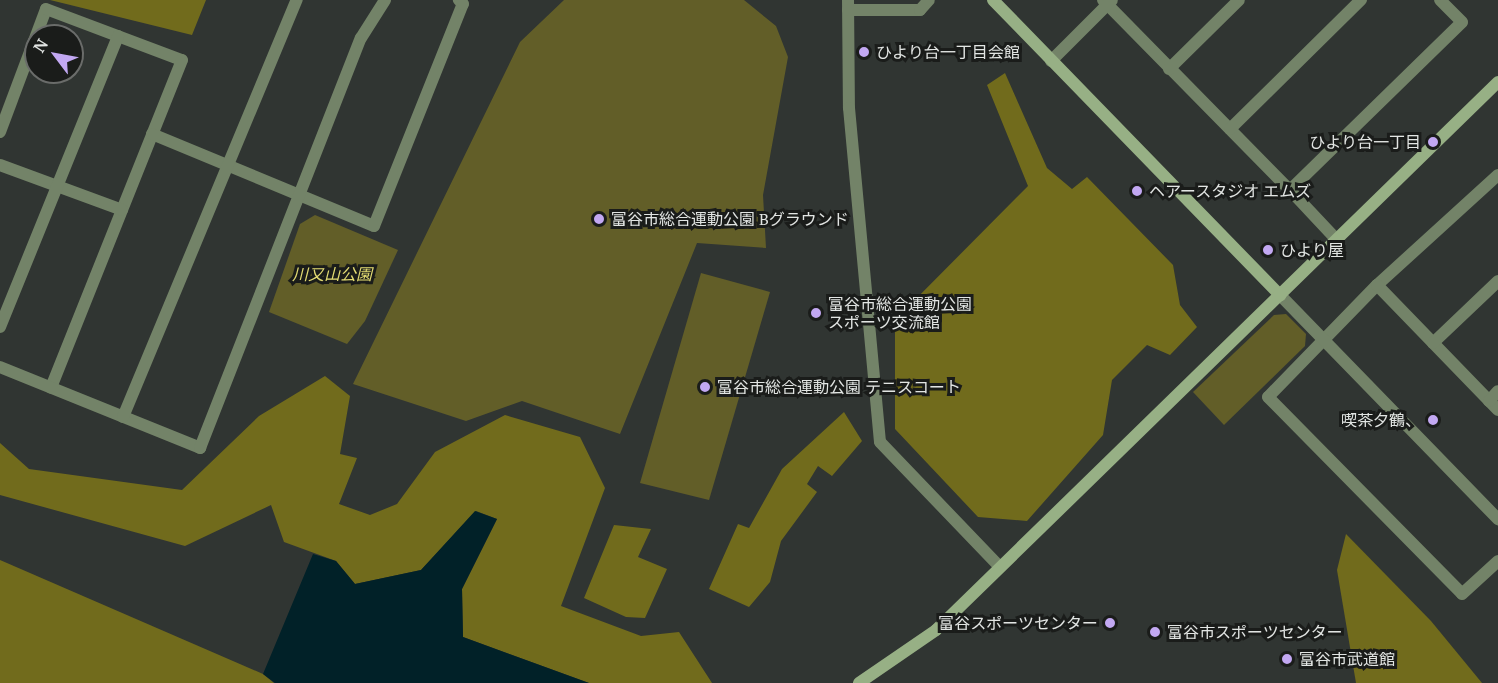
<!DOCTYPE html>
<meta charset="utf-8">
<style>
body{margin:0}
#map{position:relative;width:1498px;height:683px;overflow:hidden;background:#303532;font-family:"PT Serif","Noto Sans JP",serif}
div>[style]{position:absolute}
.green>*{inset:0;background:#625e28}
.forest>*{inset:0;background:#716b1c}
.water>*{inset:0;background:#012128}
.street>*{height:12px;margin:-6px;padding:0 6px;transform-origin:6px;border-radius:6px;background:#738368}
.secondary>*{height:12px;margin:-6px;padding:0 6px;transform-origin:6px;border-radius:6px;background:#97b085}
.dots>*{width:16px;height:16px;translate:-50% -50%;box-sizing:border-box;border:3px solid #1a1c1a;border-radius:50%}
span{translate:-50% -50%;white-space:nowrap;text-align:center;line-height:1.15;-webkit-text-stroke:6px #1a1c1a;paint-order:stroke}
.poi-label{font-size:16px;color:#e2e5e3}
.left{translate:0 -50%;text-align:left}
.right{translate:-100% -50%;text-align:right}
.park-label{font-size:16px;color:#e2db72;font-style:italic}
.north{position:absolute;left:24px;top:24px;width:60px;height:60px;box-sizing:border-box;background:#1a1c1a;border:2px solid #6a6c6a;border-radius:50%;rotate:302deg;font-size:16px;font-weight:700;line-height:24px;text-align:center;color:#e2e5e3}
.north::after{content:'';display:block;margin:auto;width:21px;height:27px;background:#c2a8f2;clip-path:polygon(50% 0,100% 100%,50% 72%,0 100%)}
</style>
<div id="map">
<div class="green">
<i style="clip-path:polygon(564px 0,744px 0,776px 26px,788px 57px,763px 195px,766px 248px,697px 243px,620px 434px,522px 401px,466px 421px,353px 384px,520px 42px)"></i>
<i style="clip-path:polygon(315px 215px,398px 250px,365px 321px,347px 344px,269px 312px,300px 224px)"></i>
<i style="clip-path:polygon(701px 273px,770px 292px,709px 500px,640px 483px)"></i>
<i style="clip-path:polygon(1286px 314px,1306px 334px,1305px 346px,1224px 425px,1193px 392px,1274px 315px)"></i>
</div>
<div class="forest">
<i style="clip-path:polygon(50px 0,206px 0,192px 35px)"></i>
<i style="clip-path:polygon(1005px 73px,1047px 168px,1072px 189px,1087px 177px,1173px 265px,1180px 305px,1197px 327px,1170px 355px,1147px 345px,1112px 380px,1103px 435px,1027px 521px,978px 517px,895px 429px,895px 320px,1028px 186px,987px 85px)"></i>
<i style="clip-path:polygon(325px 376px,350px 396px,340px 454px,357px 458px,339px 504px,370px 515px,397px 504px,435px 452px,505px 415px,580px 437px,605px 488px,561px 606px,641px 636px,679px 632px,712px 683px,589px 683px,463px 637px,462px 589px,497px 519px,476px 511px,421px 570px,355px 584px,336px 561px,284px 542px,271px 505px,185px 546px,0 495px,0 443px,29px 469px,182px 490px,259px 416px)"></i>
<i style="clip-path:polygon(844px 412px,862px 441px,832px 476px,818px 466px,807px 484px,817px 492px,781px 541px,770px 582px,749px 607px,709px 589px,738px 524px,749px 528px,782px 469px)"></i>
<i style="clip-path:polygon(614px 525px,651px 529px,638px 557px,667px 569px,645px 618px,626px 617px,584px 598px)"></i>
<i style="clip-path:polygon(1346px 534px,1431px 621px,1482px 683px,1356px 683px,1337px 570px)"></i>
<i style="clip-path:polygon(0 560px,263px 674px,274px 683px,0 683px)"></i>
</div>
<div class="water">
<i style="clip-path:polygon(475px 511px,497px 519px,462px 589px,463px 637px,589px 683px,275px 683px,263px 674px,313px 554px,336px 561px,355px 584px,421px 570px)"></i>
</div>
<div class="street">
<i style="left:848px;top:0;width:108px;rotate:89.5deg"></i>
<i style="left:849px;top:108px;width:335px;rotate:84.7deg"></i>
<i style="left:880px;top:442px;width:172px;rotate:46.2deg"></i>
<i style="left:1103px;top:0;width:267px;rotate:45.5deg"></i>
<i style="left:1290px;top:190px;width:240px;rotate:-44.3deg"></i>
<i style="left:1462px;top:22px;width:31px;rotate:-135deg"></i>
<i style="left:848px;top:10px;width:72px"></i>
<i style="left:920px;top:10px;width:13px;rotate:-48deg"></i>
<i style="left:1051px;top:61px;width:86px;rotate:-45deg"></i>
<i style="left:1169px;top:69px;width:98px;rotate:-44.6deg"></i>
<i style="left:1230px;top:129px;width:184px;rotate:-44.6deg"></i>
<i style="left:0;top:132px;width:131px;rotate:-69.5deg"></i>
<i style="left:46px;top:9px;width:145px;rotate:20.6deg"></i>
<i style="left:182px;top:60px;width:353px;rotate:111.8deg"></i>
<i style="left:152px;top:134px;width:240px;rotate:22.5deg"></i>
<i style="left:374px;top:226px;width:239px;rotate:-68.2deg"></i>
<i style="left:463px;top:4px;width:6px;rotate:-135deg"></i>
<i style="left:0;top:165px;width:130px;rotate:20.2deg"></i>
<i style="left:1498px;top:175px;width:164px;rotate:137.7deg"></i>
<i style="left:1377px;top:285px;width:156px;rotate:134.2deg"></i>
<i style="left:1268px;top:397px;width:276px;rotate:45.4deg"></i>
<i style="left:1462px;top:594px;width:49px;rotate:-42.5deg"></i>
<i style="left:1290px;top:190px;width:67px;rotate:46.8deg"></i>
<i style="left:1377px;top:285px;width:174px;rotate:45.9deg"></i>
<i style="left:1280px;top:295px;width:313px;rotate:45.8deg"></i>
<i style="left:0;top:327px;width:314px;rotate:-67.9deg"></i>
<i style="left:1433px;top:343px;width:90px;rotate:-43.6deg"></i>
<i style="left:0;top:367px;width:216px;rotate:22deg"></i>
<i style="left:200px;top:448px;width:440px;rotate:-68.6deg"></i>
<i style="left:361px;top:38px;width:45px;rotate:-57.7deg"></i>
<i style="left:1489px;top:401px;width:13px;rotate:-48deg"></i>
<i style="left:123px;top:417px;width:452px;rotate:-67.4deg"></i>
</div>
<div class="secondary">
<i style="left:993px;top:0;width:412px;rotate:45.8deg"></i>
<i style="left:859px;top:683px;width:93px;rotate:-34.5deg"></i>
<i style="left:936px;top:630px;width:785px;rotate:-44.28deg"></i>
</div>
<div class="dots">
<i style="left:864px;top:52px;background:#c2a8f2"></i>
<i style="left:1433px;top:142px;background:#c2a8f2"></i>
<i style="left:1137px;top:191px;background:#c2a8f2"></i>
<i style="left:599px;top:219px;background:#c2a8f2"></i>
<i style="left:1268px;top:250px;background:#c2a8f2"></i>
<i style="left:816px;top:313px;background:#c2a8f2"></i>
<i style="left:705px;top:387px;background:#c2a8f2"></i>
<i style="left:1433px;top:420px;background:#c2a8f2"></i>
<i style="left:1110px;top:623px;background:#c2a8f2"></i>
<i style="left:1155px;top:632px;background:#c2a8f2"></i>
<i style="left:1287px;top:659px;background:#c2a8f2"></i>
</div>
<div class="poi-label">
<span class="left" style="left:876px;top:52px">ひより台一丁目会館</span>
<span class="right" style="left:1421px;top:142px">ひより台一丁目</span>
<span class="left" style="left:1149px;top:191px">ヘアースタジオ エムズ</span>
<span class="left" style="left:611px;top:219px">富谷市総合運動公園 Bグラウンド</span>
<span class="left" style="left:1280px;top:250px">ひより屋</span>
<span class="left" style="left:828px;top:313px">富谷市総合運動公園<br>スポーツ交流館</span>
<span class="left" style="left:717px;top:387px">富谷市総合運動公園 テニスコート</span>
<span class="right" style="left:1421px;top:420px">喫茶夕鶴、</span>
<span class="right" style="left:1098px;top:623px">富谷スポーツセンター</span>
<span class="left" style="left:1167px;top:632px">富谷市スポーツセンター</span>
<span class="left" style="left:1299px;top:659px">富谷市武道館</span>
</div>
<div class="park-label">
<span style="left:332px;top:274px">川又山公園</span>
</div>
<div class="north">N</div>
</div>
